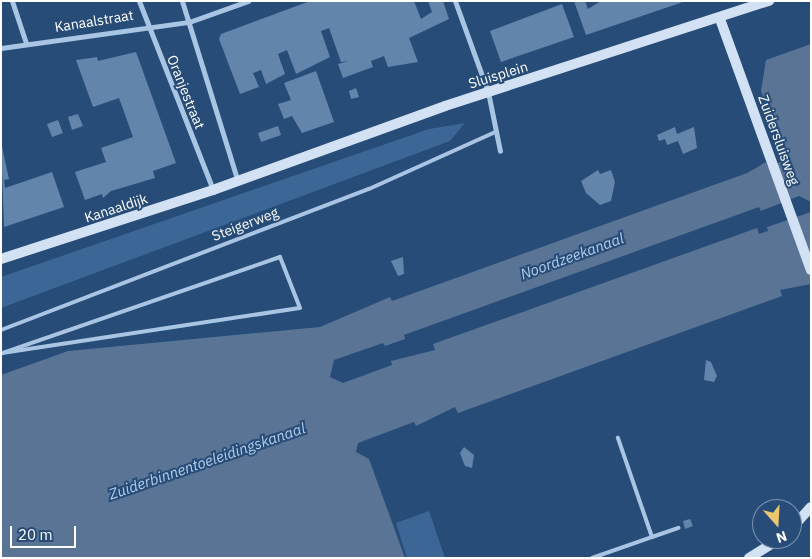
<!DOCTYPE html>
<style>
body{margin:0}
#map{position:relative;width:812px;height:559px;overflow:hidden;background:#274c78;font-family:"IBM Plex Sans",sans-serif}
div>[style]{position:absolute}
.green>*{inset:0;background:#3b6696}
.water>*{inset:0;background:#597495}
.building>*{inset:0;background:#6385ac}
.lane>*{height:4px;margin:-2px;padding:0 2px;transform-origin:2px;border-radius:2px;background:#a9c5e3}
.street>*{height:5px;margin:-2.5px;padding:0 2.5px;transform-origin:2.5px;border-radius:2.5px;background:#a9c5e3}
.secondary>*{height:10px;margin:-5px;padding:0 5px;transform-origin:5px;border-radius:5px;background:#d2e1f3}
span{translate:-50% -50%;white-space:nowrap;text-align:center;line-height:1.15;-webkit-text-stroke:4px #274c78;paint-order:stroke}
.street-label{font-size:14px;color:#fff}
.water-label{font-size:15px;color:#b4ceeb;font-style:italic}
.frame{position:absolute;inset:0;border:2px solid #fff;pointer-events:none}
.north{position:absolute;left:752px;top:499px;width:50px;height:50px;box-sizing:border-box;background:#274c78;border:1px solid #7d94ae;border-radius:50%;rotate:161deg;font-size:14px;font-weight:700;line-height:20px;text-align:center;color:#fff}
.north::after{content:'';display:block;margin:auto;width:18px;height:22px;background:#ebc56f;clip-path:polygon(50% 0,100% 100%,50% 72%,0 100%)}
.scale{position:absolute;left:10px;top:526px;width:66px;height:22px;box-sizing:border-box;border:2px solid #fff;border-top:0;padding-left:6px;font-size:15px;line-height:18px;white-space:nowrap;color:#fff;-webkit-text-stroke:4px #274c78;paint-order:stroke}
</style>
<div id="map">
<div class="green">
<i style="clip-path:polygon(465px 123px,450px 141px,1px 308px,1px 277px,429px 129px)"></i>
<i style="clip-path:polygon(429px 511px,445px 558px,407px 558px,396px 523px)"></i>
</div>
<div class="water">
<i style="clip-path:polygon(811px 44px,811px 202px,799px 196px,761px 211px,759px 207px,404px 335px,405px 339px,385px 346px,383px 343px,334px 360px,330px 377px,343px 383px,392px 365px,391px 361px,435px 350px,433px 344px,757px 228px,759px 234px,768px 231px,767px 227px,811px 212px,811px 284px,780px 290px,782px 296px,458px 413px,455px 407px,416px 426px,414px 422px,358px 443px,356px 452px,369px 459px,405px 558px,1px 558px,1px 375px,68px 351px,320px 327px,390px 297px,392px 301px,747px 173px,766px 162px,768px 167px,786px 160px,761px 91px,766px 60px)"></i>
</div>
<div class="building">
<i style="clip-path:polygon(310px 1px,414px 1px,421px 19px,432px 12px,428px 1px,443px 1px,449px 19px,409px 38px,418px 62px,388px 67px,384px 56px,371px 61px,373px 67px,343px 78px,338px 64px,348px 61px,341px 62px,329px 28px,321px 31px,330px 57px,296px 74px,287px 50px,278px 54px,285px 74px,266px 84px,261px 70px,253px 73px,259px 87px,240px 94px,219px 39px,221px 34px)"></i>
<i style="clip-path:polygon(574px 1px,585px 1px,588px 9px,601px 1px,683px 2px,586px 35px)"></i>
<i style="clip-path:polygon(562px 4px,574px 37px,501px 62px,490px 31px)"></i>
<i style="clip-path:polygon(136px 52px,176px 163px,153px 171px,155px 178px,111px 191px,103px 198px,102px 194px,85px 200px,75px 172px,106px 162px,101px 148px,133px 137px,119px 98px,93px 107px,76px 60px,97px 57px,98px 61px)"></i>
<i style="clip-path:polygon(316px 71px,334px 122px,302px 133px,292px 116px,284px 119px,278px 104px,291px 100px,284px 83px)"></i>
<i style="clip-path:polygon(356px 88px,359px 97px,351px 99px,349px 91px)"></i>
<i style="clip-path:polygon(78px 114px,83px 126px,72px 130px,68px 117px)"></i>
<i style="clip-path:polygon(58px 120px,63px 133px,52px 137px,47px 124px)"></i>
<i style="clip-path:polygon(278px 126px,281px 135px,261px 142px,258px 133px)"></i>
<i style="clip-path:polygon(675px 127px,677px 134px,694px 127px,697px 148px,683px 154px,678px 141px,667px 145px,665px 139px,659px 141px,657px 135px)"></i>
<i style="clip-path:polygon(1px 142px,9px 179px,4px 180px,5px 188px,52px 172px,64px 207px,4px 227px)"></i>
<i style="clip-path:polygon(598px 170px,600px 174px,611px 170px,615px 182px,611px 201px,600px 205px,586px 193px,581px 181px)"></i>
<i style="clip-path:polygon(403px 257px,404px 274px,398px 276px,391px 261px)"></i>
<i style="clip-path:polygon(706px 360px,711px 362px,717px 376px,714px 382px,704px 380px)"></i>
<i style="clip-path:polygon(464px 447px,474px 455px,472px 468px,465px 466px,460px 453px)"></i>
<i style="clip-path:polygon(690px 519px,693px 526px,685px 529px,683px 521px)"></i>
</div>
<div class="lane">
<i style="left:1px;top:330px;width:394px;rotate:-21deg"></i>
<i style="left:369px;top:189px;width:138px;rotate:-24.3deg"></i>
<i style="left:1px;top:353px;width:1px"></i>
<i style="left:2px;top:353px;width:301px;rotate:-8.6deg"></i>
<i style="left:300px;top:308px;width:55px;rotate:-111.4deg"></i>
<i style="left:280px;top:257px;width:294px;rotate:160.9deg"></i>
<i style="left:652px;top:537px;width:28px;rotate:-19deg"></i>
<i style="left:592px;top:558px;width:64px;rotate:-19.3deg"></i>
<i style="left:652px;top:537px;width:105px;rotate:-109deg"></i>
</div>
<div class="street">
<i style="left:12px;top:1px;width:44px;rotate:71.6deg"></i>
<i style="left:139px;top:1px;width:203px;rotate:68.6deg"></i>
<i style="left:182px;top:1px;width:186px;rotate:72.8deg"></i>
<i style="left:455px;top:1px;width:97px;rotate:70.1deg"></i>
<i style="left:488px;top:92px;width:60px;rotate:78.5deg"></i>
<i style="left:1px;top:48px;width:190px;rotate:-7.9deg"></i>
<i style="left:189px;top:22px;width:63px;rotate:-19.6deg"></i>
</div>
<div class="secondary">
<i style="left:720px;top:19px;width:267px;rotate:70.1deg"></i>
<i style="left:1px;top:259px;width:223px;rotate:-18deg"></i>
<i style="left:213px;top:190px;width:247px;rotate:-19.9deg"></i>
<i style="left:445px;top:106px;width:341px;rotate:-18deg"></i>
<i style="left:792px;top:528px;width:28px;rotate:-48deg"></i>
<i style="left:749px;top:558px;width:36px;rotate:-32deg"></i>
</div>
<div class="street-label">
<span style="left:94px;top:21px;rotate:-9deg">Kanaalstraat</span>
<span style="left:498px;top:75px;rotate:-17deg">Sluisplein</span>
<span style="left:186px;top:92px;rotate:68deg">Oranjestraat</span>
<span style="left:779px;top:140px;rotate:70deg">Zuidersluisweg</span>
<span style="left:116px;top:208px;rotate:-18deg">Kanaaldijk</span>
<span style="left:245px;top:224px;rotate:-21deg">Steigerweg</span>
</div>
<div class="water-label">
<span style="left:572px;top:256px;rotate:-20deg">Noordzeekanaal</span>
<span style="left:207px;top:461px;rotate:-19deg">Zuiderbinnentoeleidingskanaal</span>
</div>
<div class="frame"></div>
<div class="north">N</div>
<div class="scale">20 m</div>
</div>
